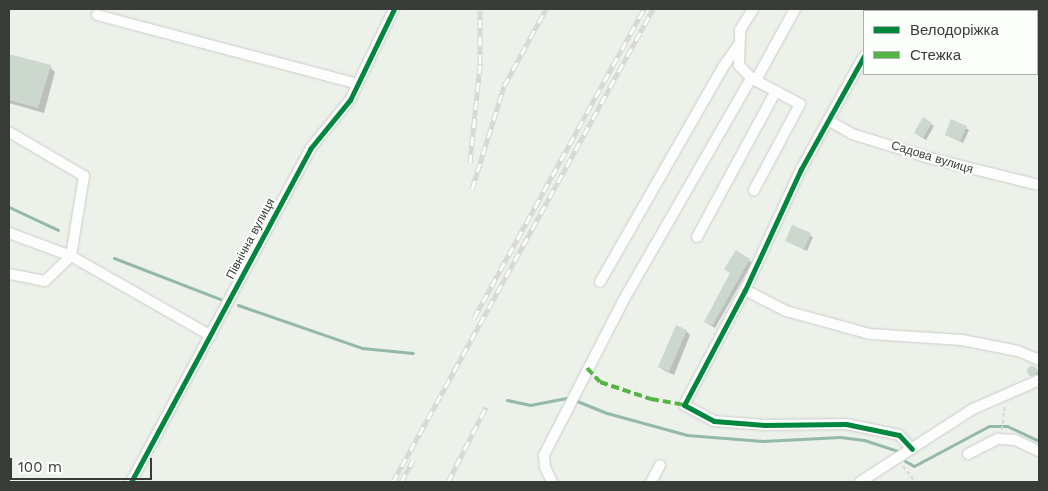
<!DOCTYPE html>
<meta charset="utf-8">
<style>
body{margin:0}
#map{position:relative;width:1048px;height:491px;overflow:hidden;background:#ecf1ea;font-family:"Work Sans",sans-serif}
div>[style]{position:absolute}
.shadow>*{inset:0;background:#0003}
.stream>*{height:3px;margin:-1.5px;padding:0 1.5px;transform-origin:1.5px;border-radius:1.5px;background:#94b9ab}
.building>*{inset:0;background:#ccd7ce}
.round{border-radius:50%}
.path>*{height:2px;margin-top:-1px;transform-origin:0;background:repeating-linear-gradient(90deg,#d6d8d6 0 4px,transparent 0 6.5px)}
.roads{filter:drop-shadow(0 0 1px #cacec8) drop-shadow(0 0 1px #cacec8)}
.minor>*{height:10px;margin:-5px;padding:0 5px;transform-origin:5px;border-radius:5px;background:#fcfdfc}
.rail>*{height:5px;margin-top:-2.5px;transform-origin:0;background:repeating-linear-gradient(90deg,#fdfffc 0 9px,#d7d8d6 0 18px);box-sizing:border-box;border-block:1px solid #d7d8d6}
.quiet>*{height:4px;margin-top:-2px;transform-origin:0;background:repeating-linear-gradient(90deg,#56b346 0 8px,transparent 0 12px)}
.cycleway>*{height:5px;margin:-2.5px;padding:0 2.5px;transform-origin:2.5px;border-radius:2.5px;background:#00873e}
span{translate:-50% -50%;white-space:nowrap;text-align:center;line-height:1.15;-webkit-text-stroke:4px #fdfffc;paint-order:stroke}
.street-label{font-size:12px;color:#383c37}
.frame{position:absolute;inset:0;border:10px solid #383c37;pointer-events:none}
.legend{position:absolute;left:863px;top:10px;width:175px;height:65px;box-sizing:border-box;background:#fdfffc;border:1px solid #aeb1ad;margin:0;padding:6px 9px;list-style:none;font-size:15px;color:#383c37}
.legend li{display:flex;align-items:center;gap:10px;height:25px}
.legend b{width:25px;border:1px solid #aeb1ad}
.scale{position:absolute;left:10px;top:458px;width:142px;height:22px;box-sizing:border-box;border:2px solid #383c37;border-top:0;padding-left:6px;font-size:15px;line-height:18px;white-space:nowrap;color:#383c37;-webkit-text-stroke:4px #fdfffc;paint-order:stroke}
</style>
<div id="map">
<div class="shadow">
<i style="clip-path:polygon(9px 55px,50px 67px,55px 72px,44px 113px,9px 103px)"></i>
<i style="clip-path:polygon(952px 121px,969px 130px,963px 143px,946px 134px)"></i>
<i style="clip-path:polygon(931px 124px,934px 126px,926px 140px,918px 135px)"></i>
<i style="clip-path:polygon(792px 227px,813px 237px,807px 251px,786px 241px)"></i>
<i style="clip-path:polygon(737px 252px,752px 263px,715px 328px,708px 324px,731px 273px)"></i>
<i style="clip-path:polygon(686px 331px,690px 335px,674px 375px,663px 370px,659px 366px)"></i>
<i style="clip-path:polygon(1028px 369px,1036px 368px,1039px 374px,1030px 376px)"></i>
</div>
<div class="stream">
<i style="left:9px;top:207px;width:54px;rotate:25.1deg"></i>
<i style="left:114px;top:258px;width:114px;rotate:21.1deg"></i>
<i style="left:238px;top:305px;width:131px;rotate:19.1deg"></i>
<i style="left:362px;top:348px;width:51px;rotate:5.6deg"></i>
<i style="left:507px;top:400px;width:24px;rotate:12deg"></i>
<i style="left:530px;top:405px;width:37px;rotate:-11deg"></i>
<i style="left:577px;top:401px;width:32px;rotate:22deg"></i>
<i style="left:607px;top:413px;width:83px;rotate:15.4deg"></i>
<i style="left:687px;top:435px;width:76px;rotate:4.5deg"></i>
<i style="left:763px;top:441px;width:77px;rotate:-3deg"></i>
<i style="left:840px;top:437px;width:24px;rotate:7deg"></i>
<i style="left:864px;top:440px;width:36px;rotate:18deg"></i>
<i style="left:905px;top:461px;width:10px;rotate:29deg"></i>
<i style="left:914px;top:466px;width:85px;rotate:-28.1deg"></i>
<i style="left:989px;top:426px;width:18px"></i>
<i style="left:1007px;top:426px;width:35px;rotate:25deg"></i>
</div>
<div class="building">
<i style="clip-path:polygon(9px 54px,51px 65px,38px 108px,9px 100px)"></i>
<i style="clip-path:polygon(923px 117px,932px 123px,923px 138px,914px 133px)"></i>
<i style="clip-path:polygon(951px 119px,967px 126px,960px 142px,945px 135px)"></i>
<i style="clip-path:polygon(792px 225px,811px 233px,804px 249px,785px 241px)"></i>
<i style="clip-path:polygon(736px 250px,750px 259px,712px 326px,704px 322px,730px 273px,724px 269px)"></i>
<i style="clip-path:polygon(676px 325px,687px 330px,669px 372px,658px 367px)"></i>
<i class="round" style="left:1027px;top:366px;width:10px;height:10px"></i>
</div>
<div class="path">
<i style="left:1002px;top:430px;width:25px;rotate:-83deg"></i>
<i style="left:903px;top:466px;width:20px;rotate:53deg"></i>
</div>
<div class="roads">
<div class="minor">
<i style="left:891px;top:11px;width:2px;rotate:-63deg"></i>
<i style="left:97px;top:15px;width:270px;rotate:14.8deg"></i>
<i style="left:864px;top:56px;width:129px;rotate:119.1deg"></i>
<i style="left:801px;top:169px;width:133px;rotate:114.8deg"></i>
<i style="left:745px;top:290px;width:130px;rotate:117.9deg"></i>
<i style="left:684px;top:405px;width:34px;rotate:28deg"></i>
<i style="left:714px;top:421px;width:51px;rotate:4.5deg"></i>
<i style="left:765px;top:425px;width:81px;rotate:-0.7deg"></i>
<i style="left:846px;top:424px;width:54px;rotate:11.7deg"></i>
<i style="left:899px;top:435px;width:19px;rotate:47deg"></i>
<i style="left:751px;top:78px;width:55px;rotate:28deg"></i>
<i style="left:800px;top:104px;width:98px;rotate:118.1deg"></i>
<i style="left:756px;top:80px;width:81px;rotate:-61.2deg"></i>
<i style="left:828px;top:120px;width:28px;rotate:30deg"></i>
<i style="left:852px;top:134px;width:85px;rotate:17.2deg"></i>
<i style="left:933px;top:159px;width:109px;rotate:13.8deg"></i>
<i style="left:9px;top:132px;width:87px;rotate:30.4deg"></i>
<i style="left:84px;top:176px;width:81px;rotate:99.2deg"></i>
<i style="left:71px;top:256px;width:36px;rotate:136deg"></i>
<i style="left:45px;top:281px;width:37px;rotate:-169deg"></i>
<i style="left:9px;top:233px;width:66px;rotate:20.4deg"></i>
<i style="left:71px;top:256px;width:161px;rotate:29.7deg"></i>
<i style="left:697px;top:237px;width:166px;rotate:-61.6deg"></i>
<i style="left:600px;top:282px;width:248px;rotate:-60.2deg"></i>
<i style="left:723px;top:67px;width:28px;rotate:-55deg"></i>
<i style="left:745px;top:290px;width:46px;rotate:27.1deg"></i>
<i style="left:786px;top:311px;width:87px;rotate:15.3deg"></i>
<i style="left:870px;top:334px;width:92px;rotate:3.7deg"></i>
<i style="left:962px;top:340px;width:57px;rotate:11.1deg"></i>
<i style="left:1018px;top:351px;width:23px;rotate:23deg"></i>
<i style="left:968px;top:454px;width:34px;rotate:-27deg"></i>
<i style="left:998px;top:439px;width:17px;rotate:3deg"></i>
<i style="left:1015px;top:440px;width:26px;rotate:25deg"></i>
<i style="left:131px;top:482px;width:378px;rotate:-61.7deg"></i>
<i style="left:310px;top:149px;width:63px;rotate:-50.8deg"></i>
<i style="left:350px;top:100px;width:101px;rotate:-64.2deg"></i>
<i style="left:552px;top:482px;width:17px;rotate:-115deg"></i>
<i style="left:545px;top:467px;width:12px;rotate:-95deg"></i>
<i style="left:544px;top:455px;width:173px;rotate:-62.8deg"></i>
<i style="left:623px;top:301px;width:257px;rotate:-60.1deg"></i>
<i style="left:751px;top:78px;width:18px;rotate:-133deg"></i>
<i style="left:739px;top:65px;width:35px;rotate:-88deg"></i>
<i style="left:740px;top:30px;width:25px;rotate:-58deg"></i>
<i style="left:651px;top:482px;width:19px;rotate:-62deg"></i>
<i style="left:860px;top:482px;width:135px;rotate:-32.9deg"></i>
<i style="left:973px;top:409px;width:72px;rotate:-23.7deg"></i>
</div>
</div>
<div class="rail">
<i style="left:470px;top:163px;width:100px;rotate:-84.2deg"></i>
<i style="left:480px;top:64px;width:55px;rotate:-90deg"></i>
<i style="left:472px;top:189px;width:108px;rotate:-72.7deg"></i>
<i style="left:504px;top:86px;width:88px;rotate:-61.4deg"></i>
<i style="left:474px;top:318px;width:353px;rotate:-61.2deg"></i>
<i style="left:393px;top:482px;width:540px;rotate:-61.2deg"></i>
<i style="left:401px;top:482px;width:25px;rotate:-61deg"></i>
<i style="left:448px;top:482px;width:84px;rotate:-63.1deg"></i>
</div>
<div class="quiet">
<i style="left:587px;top:368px;width:19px;rotate:47deg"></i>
<i style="left:600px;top:382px;width:54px;rotate:18.4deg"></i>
<i style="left:651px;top:399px;width:34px;rotate:10deg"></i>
</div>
<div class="cycleway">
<i style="left:864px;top:56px;width:129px;rotate:119.1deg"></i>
<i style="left:801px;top:169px;width:133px;rotate:114.8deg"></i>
<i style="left:745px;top:290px;width:130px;rotate:117.9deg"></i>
<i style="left:684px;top:405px;width:34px;rotate:28deg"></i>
<i style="left:714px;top:421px;width:51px;rotate:4.5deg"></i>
<i style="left:765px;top:425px;width:81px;rotate:-0.7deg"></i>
<i style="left:846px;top:424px;width:54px;rotate:11.7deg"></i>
<i style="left:899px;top:435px;width:19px;rotate:47deg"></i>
<i style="left:131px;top:482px;width:378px;rotate:-61.7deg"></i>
<i style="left:310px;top:149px;width:63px;rotate:-50.8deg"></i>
<i style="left:350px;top:100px;width:101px;rotate:-64.2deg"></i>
</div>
<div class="street-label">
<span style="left:932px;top:158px;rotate:17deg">Садова вулиця</span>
<span style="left:251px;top:239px;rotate:-62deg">Північна вулиця</span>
</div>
<div class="frame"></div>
<ul class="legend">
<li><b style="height:6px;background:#00873e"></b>Велодоріжка</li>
<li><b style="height:6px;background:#56b346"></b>Стежка</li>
</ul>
<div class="scale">100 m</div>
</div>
